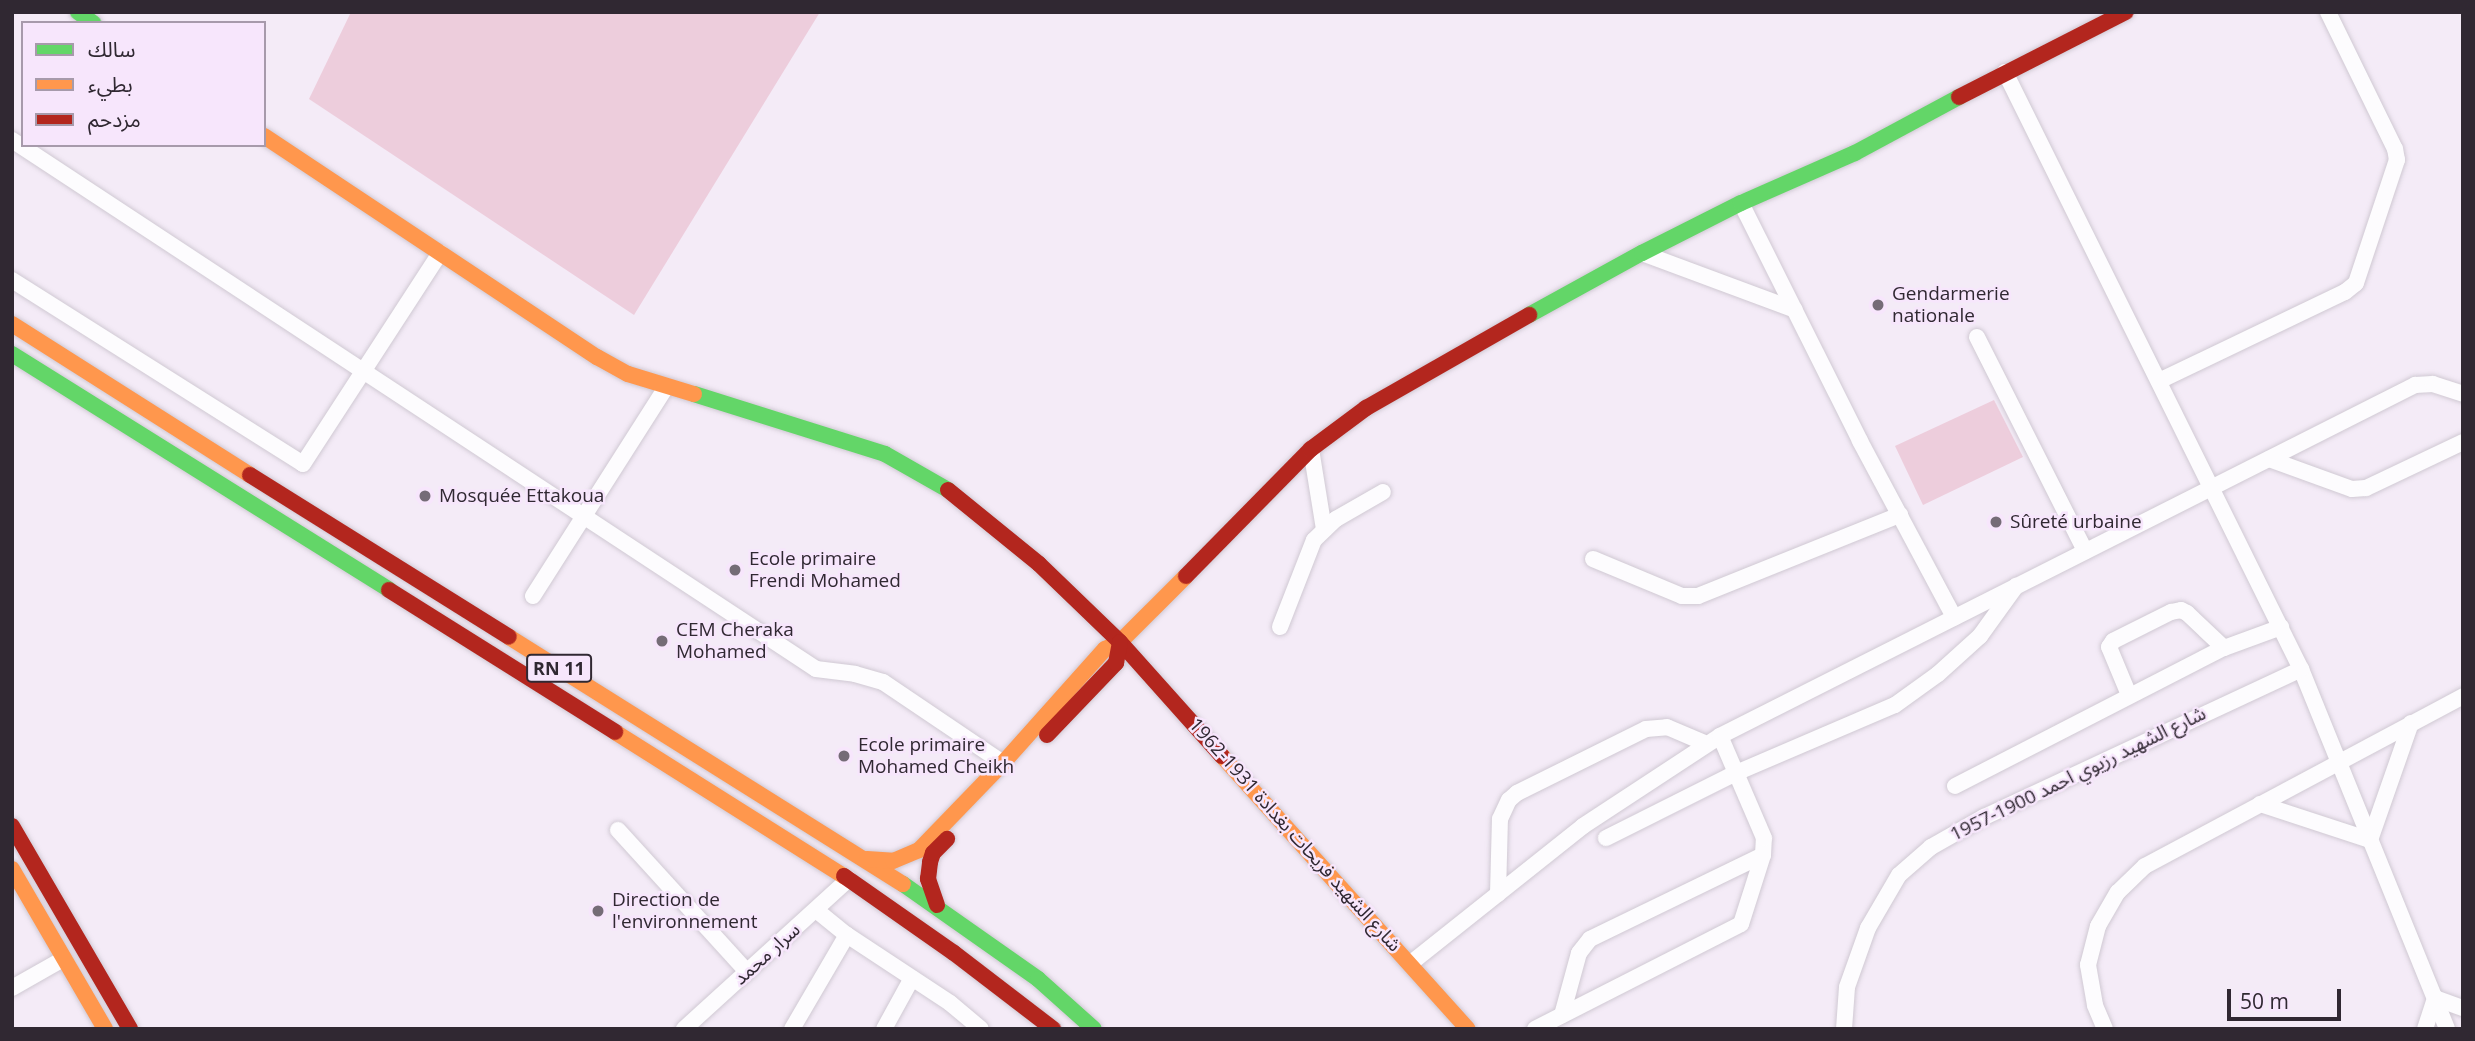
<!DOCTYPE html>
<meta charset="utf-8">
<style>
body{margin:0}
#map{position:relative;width:2475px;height:1041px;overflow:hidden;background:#f4ebf7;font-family:"Open Sans","Noto Sans Arabic",sans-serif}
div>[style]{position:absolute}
.green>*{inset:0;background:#edcddc}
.roads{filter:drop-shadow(0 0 2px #d0c9d3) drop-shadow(0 0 2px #d0c9d3)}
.street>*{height:16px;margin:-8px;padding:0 8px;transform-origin:8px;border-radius:8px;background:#fdfcfe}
.fast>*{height:16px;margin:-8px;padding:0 8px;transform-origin:8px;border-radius:8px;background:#63d668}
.slow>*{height:16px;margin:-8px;padding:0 8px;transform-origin:8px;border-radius:8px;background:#ff974d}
.jam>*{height:16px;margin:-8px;padding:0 8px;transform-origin:8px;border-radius:8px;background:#b3261e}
.dots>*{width:19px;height:19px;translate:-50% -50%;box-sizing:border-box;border:4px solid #f7e6fc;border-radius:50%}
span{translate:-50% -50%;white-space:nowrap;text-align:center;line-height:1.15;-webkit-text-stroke:5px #f7e6fc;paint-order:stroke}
.shield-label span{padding:2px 5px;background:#f7e6fc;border:2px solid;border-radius:5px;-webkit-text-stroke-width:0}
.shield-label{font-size:18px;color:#302832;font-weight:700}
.poi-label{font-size:19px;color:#302832}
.left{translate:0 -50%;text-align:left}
.street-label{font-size:19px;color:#302832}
.frame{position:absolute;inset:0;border:14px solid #302832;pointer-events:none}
.legend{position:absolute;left:21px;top:21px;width:245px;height:126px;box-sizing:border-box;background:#f7e6fc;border:2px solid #a79aab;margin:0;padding:9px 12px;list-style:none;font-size:21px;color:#302832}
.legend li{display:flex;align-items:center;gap:14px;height:35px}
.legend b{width:35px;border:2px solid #a79aab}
.scale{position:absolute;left:2227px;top:989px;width:114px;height:32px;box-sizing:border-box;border:4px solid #302832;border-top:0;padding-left:9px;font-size:21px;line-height:24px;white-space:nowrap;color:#302832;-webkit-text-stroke:5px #f7e6fc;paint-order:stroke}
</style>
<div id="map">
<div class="green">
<i style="clip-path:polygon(351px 12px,820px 12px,634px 315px,309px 99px)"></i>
<i style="clip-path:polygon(1994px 400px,2023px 457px,1923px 505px,1895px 446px)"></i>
</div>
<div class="roads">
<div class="street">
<i style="left:2005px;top:72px;width:666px;rotate:63.63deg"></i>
<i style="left:2301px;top:669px;width:388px;rotate:67.9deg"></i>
<i style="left:12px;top:140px;width:962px;rotate:33.34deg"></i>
<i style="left:816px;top:669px;width:39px;rotate:7deg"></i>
<i style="left:855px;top:674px;width:29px;rotate:16deg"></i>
<i style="left:883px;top:682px;width:145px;rotate:34deg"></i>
<i style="left:1741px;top:203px;width:266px;rotate:63.4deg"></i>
<i style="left:1860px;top:441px;width:200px;rotate:61.9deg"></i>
<i style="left:1642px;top:253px;width:163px;rotate:20.4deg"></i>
<i style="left:12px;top:280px;width:344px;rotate:32.3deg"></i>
<i style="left:303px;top:464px;width:252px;rotate:-57deg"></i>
<i style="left:1977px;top:337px;width:240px;rotate:63.2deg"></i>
<i style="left:2159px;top:381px;width:206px;rotate:-25.6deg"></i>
<i style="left:2345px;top:292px;width:14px;rotate:-39deg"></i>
<i style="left:2356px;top:283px;width:130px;rotate:-71.6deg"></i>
<i style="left:2397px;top:160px;width:11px;rotate:-100deg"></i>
<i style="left:2395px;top:149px;width:153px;rotate:-116.1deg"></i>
<i style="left:1311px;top:449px;width:81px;rotate:80.8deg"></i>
<i style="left:2269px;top:459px;width:88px;rotate:19.9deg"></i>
<i style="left:2352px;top:489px;width:14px;rotate:-4deg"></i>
<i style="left:2366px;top:488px;width:107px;rotate:-25.4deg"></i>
<i style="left:1593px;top:559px;width:96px;rotate:22.6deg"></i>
<i style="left:1682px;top:596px;width:16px"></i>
<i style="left:1698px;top:596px;width:218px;rotate:-21.9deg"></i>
<i style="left:533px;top:596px;width:246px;rotate:-57.5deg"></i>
<i style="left:1280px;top:627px;width:93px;rotate:-68.7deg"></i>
<i style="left:1314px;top:540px;width:30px;rotate:-44deg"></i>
<i style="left:1336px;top:519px;width:54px;rotate:-29.9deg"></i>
<i style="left:2129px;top:695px;width:52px;rotate:-112.6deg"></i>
<i style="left:2109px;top:647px;width:7px;rotate:-56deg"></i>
<i style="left:2113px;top:641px;width:65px;rotate:-26.6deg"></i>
<i style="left:2171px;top:612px;width:10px;rotate:-11deg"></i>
<i style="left:2181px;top:610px;width:7px;rotate:27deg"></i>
<i style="left:2187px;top:613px;width:51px;rotate:43.4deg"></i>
<i style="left:1955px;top:786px;width:302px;rotate:-27.2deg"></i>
<i style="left:2224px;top:648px;width:61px;rotate:-20.2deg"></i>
<i style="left:2260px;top:804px;width:116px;rotate:18.1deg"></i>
<i style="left:2370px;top:840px;width:124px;rotate:-70.7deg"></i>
<i style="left:618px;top:830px;width:192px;rotate:47.7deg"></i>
<i style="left:1606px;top:838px;width:145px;rotate:-26.6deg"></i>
<i style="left:1736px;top:773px;width:173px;rotate:-23.2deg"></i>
<i style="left:1895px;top:705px;width:53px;rotate:-35.8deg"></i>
<i style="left:1938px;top:674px;width:57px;rotate:-42.1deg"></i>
<i style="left:1980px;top:636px;width:62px;rotate:-54.2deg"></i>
<i style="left:1498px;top:894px;width:75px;rotate:-88.5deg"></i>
<i style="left:1500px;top:819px;width:21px;rotate:-65deg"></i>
<i style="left:1509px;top:800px;width:11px;rotate:-41deg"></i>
<i style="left:1517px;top:793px;width:144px;rotate:-26.4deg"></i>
<i style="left:1646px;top:729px;width:21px;rotate:-5deg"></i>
<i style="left:1667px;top:727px;width:43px;rotate:23deg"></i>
<i style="left:816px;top:910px;width:40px;rotate:39deg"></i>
<i style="left:847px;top:935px;width:123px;rotate:33.4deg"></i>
<i style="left:950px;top:1003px;width:40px;rotate:40deg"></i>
<i style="left:1411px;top:963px;width:220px;rotate:-38.5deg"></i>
<i style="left:1583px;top:826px;width:164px;rotate:-33.3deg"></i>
<i style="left:1720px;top:736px;width:779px;rotate:-26.8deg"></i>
<i style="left:2415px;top:385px;width:18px;rotate:-3deg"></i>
<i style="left:2433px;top:384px;width:32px;rotate:18deg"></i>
<i style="left:12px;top:988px;width:59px;rotate:-29.6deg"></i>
<i style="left:1562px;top:1015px;width:64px;rotate:-74.7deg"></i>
<i style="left:1579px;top:953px;width:18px;rotate:-52deg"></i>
<i style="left:1590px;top:939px;width:192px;rotate:-25.9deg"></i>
<i style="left:684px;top:1029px;width:223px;rotate:-42.3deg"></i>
<i style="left:792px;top:1029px;width:109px;rotate:-59.7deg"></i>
<i style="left:884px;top:1029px;width:58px;rotate:-61.2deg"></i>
<i style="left:1535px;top:1029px;width:231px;rotate:-27deg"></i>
<i style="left:1741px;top:924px;width:72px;rotate:-72.3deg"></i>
<i style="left:1763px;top:855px;width:17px;rotate:-87deg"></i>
<i style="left:1764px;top:838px;width:111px;rotate:-113.3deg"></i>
<i style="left:1844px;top:1029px;width:42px;rotate:-85.9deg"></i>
<i style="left:1847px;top:987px;width:63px;rotate:-70.4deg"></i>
<i style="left:1868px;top:928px;width:61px;rotate:-59.7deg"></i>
<i style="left:1899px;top:875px;width:43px;rotate:-41.2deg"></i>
<i style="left:1931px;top:847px;width:61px;rotate:-29.5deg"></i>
<i style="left:1984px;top:817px;width:350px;rotate:-25deg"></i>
<i style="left:2105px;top:1029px;width:26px;rotate:-113deg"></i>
<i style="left:2095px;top:1005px;width:41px;rotate:-99.9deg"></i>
<i style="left:2088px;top:965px;width:40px;rotate:-75.6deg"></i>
<i style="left:2098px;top:926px;width:39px;rotate:-60deg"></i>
<i style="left:2118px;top:892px;width:37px;rotate:-44deg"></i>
<i style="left:2145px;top:866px;width:361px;rotate:-28.1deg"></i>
<i style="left:2425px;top:1029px;width:33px;rotate:-72deg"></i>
<i style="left:2435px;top:998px;width:30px;rotate:20deg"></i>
</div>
<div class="fast">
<i style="left:78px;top:12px;width:19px;rotate:36deg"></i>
<i style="left:1529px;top:315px;width:129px;rotate:-28.8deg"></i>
<i style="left:1642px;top:253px;width:111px;rotate:-26.8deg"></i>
<i style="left:1741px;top:203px;width:124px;rotate:-23.7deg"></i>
<i style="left:1855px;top:153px;width:118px;rotate:-28.3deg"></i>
<i style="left:12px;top:354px;width:445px;rotate:32deg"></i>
<i style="left:694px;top:394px;width:200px;rotate:17.4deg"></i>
<i style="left:885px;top:454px;width:73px;rotate:29.7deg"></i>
<i style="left:903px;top:884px;width:165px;rotate:35.1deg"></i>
<i style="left:1038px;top:979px;width:75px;rotate:41.8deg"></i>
</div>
<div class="slow">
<i style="left:264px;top:136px;width:400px;rotate:33.6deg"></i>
<i style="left:597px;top:357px;width:35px;rotate:29deg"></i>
<i style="left:628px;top:374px;width:69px;rotate:16.9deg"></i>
<i style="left:12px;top:324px;width:282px;rotate:32.4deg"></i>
<i style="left:509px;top:637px;width:465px;rotate:32.1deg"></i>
<i style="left:615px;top:732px;width:271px;rotate:32.2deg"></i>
<i style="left:1222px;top:756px;width:367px;rotate:48deg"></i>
<i style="left:867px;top:859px;width:26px;rotate:4deg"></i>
<i style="left:893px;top:861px;width:28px;rotate:-23deg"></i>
<i style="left:919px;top:850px;width:121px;rotate:-46deg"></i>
<i style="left:1003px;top:763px;width:153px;rotate:-48.2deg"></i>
<i style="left:1105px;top:649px;width:17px;rotate:-25deg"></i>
<i style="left:1120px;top:642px;width:93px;rotate:-45deg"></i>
<i style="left:12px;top:869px;width:185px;rotate:59.8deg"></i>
</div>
<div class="jam">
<i style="left:1959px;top:97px;width:187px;rotate:-27deg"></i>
<i style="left:250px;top:475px;width:305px;rotate:32deg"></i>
<i style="left:948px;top:490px;width:117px;rotate:39.1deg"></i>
<i style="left:1039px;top:564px;width:112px;rotate:43.9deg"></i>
<i style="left:1120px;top:642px;width:153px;rotate:48.2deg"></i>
<i style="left:1186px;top:576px;width:178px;rotate:-45.5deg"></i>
<i style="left:1311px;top:449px;width:69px;rotate:-36.7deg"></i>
<i style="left:1366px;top:408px;width:188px;rotate:-29.7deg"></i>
<i style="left:389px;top:590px;width:267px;rotate:32.1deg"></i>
<i style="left:1047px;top:735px;width:100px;rotate:-46.2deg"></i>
<i style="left:1116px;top:663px;width:21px;rotate:-79deg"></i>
<i style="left:12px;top:826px;width:235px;rotate:59.8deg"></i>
<i style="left:844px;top:876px;width:134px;rotate:35deg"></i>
<i style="left:954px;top:953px;width:125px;rotate:37.5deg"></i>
<i style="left:937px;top:905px;width:28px;rotate:-109deg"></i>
<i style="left:928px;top:879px;width:17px;rotate:-83deg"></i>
<i style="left:930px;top:862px;width:9px;rotate:-72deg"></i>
<i style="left:933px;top:853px;width:20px;rotate:-45deg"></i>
</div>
</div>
<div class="dots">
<i style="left:1878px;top:305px;background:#756c77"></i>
<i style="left:425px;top:496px;background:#756c77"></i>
<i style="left:1996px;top:522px;background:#756c77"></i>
<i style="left:735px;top:570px;background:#756c77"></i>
<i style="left:662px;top:641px;background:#756c77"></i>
<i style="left:844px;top:756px;background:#756c77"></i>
<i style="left:598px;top:911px;background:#756c77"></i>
</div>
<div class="shield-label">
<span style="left:559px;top:668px">RN 11</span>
</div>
<div class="poi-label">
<span class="left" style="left:1892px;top:305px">Gendarmerie<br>nationale</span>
<span class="left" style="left:439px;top:496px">Mosquée Ettakoua</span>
<span class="left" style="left:2010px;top:522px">Sûreté urbaine</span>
<span class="left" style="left:749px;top:570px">Ecole primaire<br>Frendi Mohamed</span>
<span class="left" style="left:676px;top:641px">CEM Cheraka<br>Mohamed</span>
<span class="left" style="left:858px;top:756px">Ecole primaire<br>Mohamed Cheikh</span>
<span class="left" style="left:612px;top:911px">Direction de<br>l'environnement</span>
</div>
<div class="street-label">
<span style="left:2078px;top:774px;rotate:-26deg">شارع الشهيد رزيوي احمد 1900-1957</span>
<span style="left:1295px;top:835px;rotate:48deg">شارع الشهيد فريحات بغدادة 1931-1962</span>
<span style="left:767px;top:954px;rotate:-42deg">سرار محمد</span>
</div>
<div class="frame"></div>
<ul class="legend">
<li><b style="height:9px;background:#63d668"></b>سالك</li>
<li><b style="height:9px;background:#ff974d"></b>بطيء</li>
<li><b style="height:9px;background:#b3261e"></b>مزدحم</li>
</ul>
<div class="scale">50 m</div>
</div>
